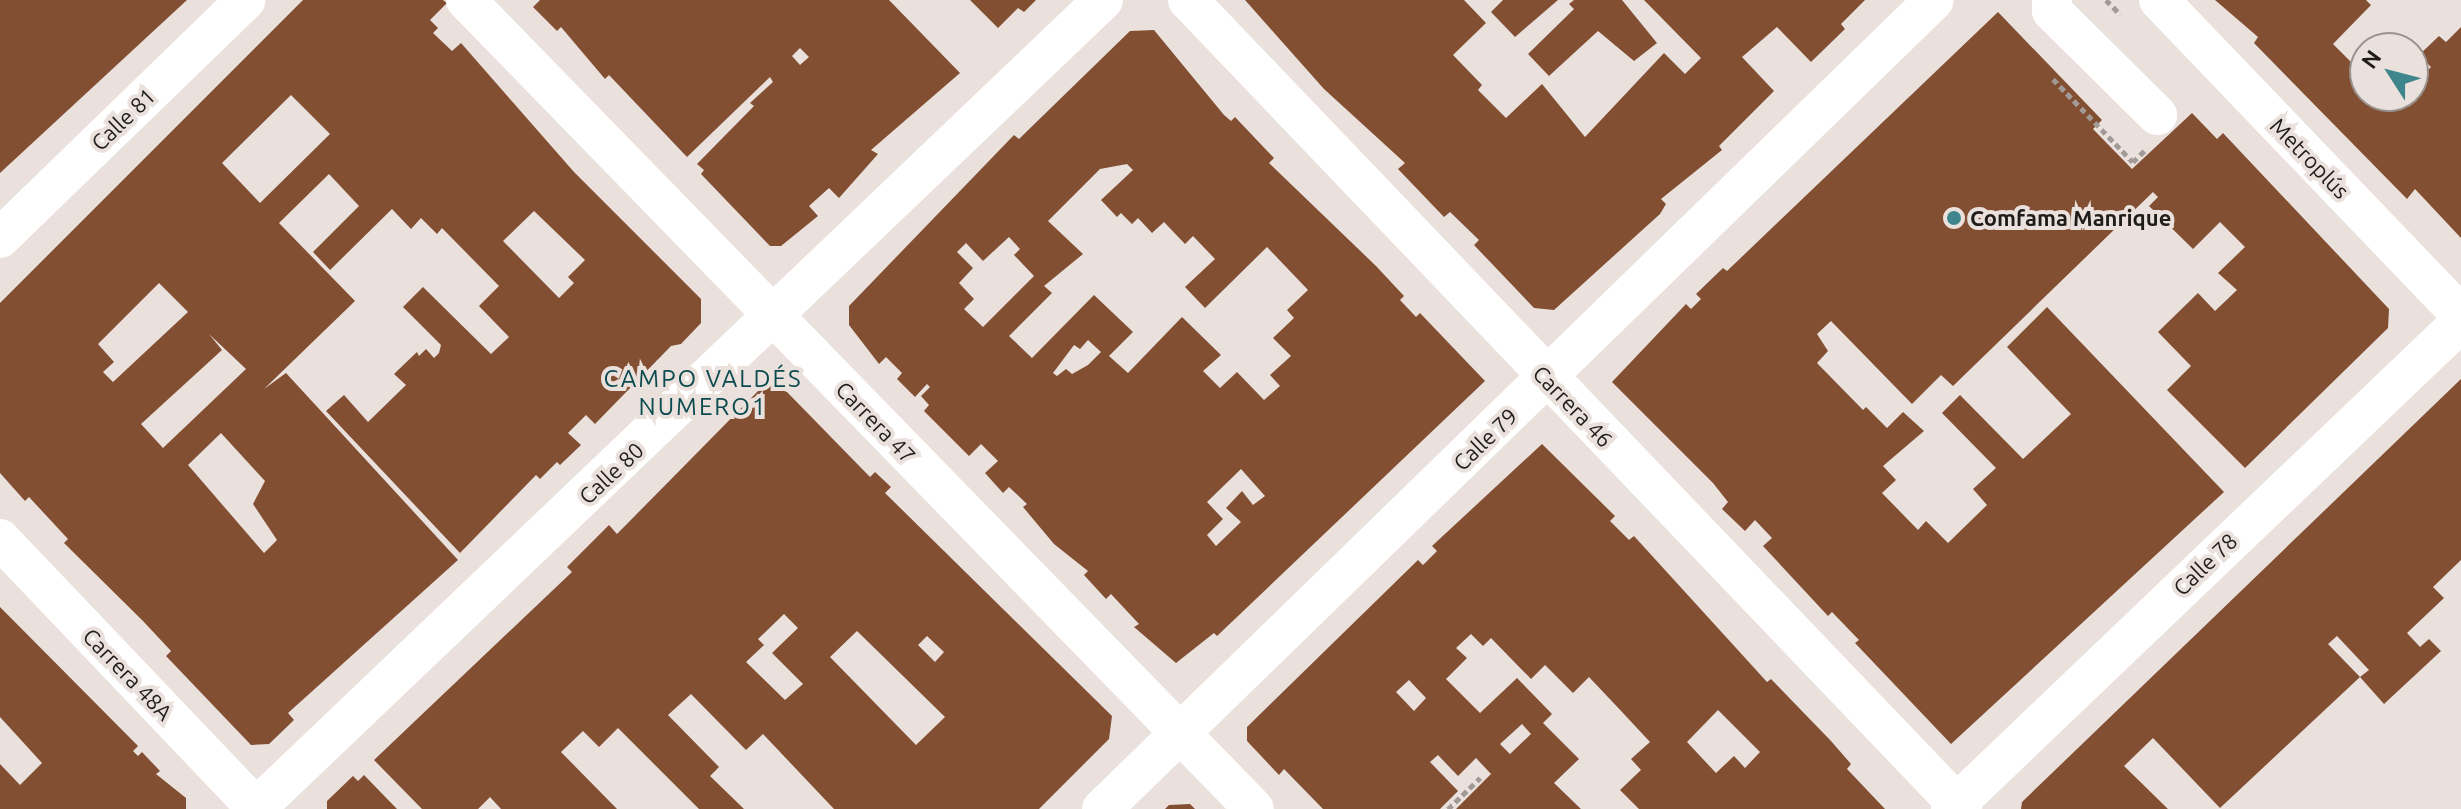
<!DOCTYPE html>
<meta charset="utf-8">
<style>
body{margin:0}
#map{position:relative;width:2461px;height:809px;overflow:hidden;background:#eae0dc;font-family:Ubuntu,sans-serif}
div>[style]{position:absolute}
.building>*{inset:0;background:#824f33}
.path>*{height:5px;margin-top:-2.5px;transform-origin:0;background:repeating-linear-gradient(90deg,#a29a97 0 6px,transparent 0 10px)}
.minor>*{height:40px;margin:-20px;padding:0 20px;transform-origin:20px;border-radius:20px;background:#fff}
.dots>*{width:22px;height:22px;translate:-50% -50%;box-sizing:border-box;border:4px solid #eae0dc;border-radius:50%}
span{translate:-50% -50%;white-space:nowrap;text-align:center;line-height:1.15;-webkit-text-stroke:8px #eae0dc;paint-order:stroke}
.street-label{font-size:22px;color:#1f1c1a}
.poi-label{font-size:22px;color:#1f1c1a;font-weight:700}
.left{translate:0 -50%;text-align:left}
.neighbourhood-label{font-size:24px;color:#0b4b4f;letter-spacing:2px}
.north{position:absolute;left:2349px;top:32px;width:80px;height:80px;box-sizing:border-box;background:#eae0dc;border:2px solid #99928e;border-radius:50%;rotate:306deg;font-size:22px;font-weight:700;line-height:32px;text-align:center;color:#1f1c1a}
.north::after{content:'';display:block;margin:auto;width:28px;height:36px;background:#3e868c;clip-path:polygon(50% 0,100% 100%,50% 72%,0 100%)}
</style>
<div id="map">
<div class="building">
<i style="clip-path:polygon(0 0,187px 0,0 173px)"></i>
<i style="clip-path:polygon(evenodd,303px 0,443px 0,447px 3px,430px 20px,438px 28px,433px 33px,452px 51px,461px 43px,574px 172px,701px 299px,701px 323px,681px 344px,671px 346px,595px 424px,586px 415px,568px 433px,581px 445px,560px 465px,557px 462px,540px 479px,536px 475px,460px 553px,326px 411px,344px 395px,368px 422px,406px 385px,394px 374px,417px 352px,419px 356px,426px 349px,434px 358px,439px 353px,441px 345px,403px 307px,423px 287px,491px 354px,509px 337px,479px 306px,499px 286px,442px 228px,437px 234px,421px 218px,411px 229px,392px 209px,330px 270px,313px 252px,359px 206px,329px 174px,279px 223px,355px 301px,264px 389px,286px 373px,458px 560px,288px 713px,294px 720px,269px 744px,251px 745px,166px 656px,171px 651px,143px 621px,64px 543px,68px 539px,29px 497px,25px 501px,0 473px,0 303px,303px 0,291px 95px,330px 134px,260px 203px,222px 163px,291px 95px,303px 0,534px 211px,585px 260px,568px 277px,574px 283px,559px 298px,503px 241px,534px 211px,303px 0,159px 283px,188px 312px,113px 382px,103px 372px,114px 362px,98px 344px,159px 283px,303px 0,209px 334px,246px 369px,163px 448px,141px 424px,222px 350px,209px 334px,303px 0,221px 433px,265px 481px,253px 504px,277px 540px,264px 553px,188px 465px,221px 433px)"></i>
<i style="clip-path:polygon(evenodd,540px 0,889px 0,960px 73px,871px 150px,878px 154px,839px 198px,829px 188px,809px 206px,818px 216px,781px 246px,770px 246px,701px 174px,704px 170px,697px 164px,754px 106px,750px 103px,773px 82px,770px 77px,687px 157px,609px 75px,605px 79px,561px 27px,557px 31px,533px 7px,540px 0,800px 48px,809px 57px,800px 65px,792px 56px,800px 48px)"></i>
<i style="clip-path:polygon(970px 0,1036px 0,1024px 12px,1018px 8px,998px 28px)"></i>
<i style="clip-path:polygon(1245px 0,1464px 0,1486px 23px,1453px 55px,1482px 85px,1478px 90px,1506px 118px,1542px 84px,1585px 137px,1664px 53px,1685px 74px,1701px 58px,1644px 0,1865px 0,1841px 24px,1845px 29px,1811px 62px,1777px 27px,1742px 57px,1774px 91px,1719px 146px,1722px 150px,1661px 199px,1666px 204px,1660px 214px,1554px 310px,1534px 308px,1474px 245px,1479px 240px,1450px 212px,1444px 217px,1398px 169px,1405px 163px,1324px 89px)"></i>
<i style="clip-path:polygon(1503px 0,1558px 0,1515px 37px,1491px 12px)"></i>
<i style="clip-path:polygon(1574px 0,1622px 0,1657px 43px,1634px 61px,1598px 31px,1549px 76px,1528px 54px,1574px 9px,1569px 4px)"></i>
<i style="clip-path:polygon(2215px 0,2366px 0,2371px 5px,2333px 44px,2365px 76px,2365px 96px,2413px 96px,2413px 85px,2431px 67px,2419px 55px,2439px 36px,2446px 42px,2461px 27px,2461px 238px,2415px 189px,2407px 199px,2254px 43px,2258px 37px)"></i>
<i style="clip-path:polygon(1998px 12px,2102px 120px,2093px 129px,2132px 169px,2192px 113px,2217px 139px,2223px 133px,2389px 309px,2388px 328px,2245px 468px,2167px 390px,2191px 366px,2158px 332px,2198px 293px,2215px 311px,2237px 290px,2218px 273px,2245px 247px,2220px 222px,2193px 249px,2149px 206px,2158px 197px,2153px 192px,1953px 386px,1941px 375px,1912px 404px,1831px 321px,1817px 334px,1828px 351px,1817px 363px,1863px 410px,1866px 407px,1887px 428px,1903px 412px,1924px 431px,1883px 466px,1896px 480px,1882px 493px,1918px 530px,1926px 521px,1948px 543px,1987px 505px,1973px 489px,1996px 468px,1942px 413px,1960px 395px,2023px 459px,2071px 414px,2007px 347px,2047px 307px,2224px 492px,1951px 744px,1855px 643px,1859px 640px,1832px 612px,1828px 616px,1763px 546px,1772px 538px,1755px 520px,1745px 531px,1722px 509px,1728px 502px,1713px 483px,1612px 382px,1686px 304px,1691px 309px,1701px 299px,1696px 294px,1723px 268px,1727px 271px)"></i>
<i style="clip-path:polygon(evenodd,1154px 30px,1224px 115px,1231px 121px,1235px 117px,1274px 158px,1269px 163px,1376px 266px,1404px 296px,1400px 300px,1416px 317px,1420px 313px,1485px 381px,1217px 636px,1214px 633px,1176px 663px,1134px 627px,1139px 624px,1111px 594px,1106px 599px,1084px 575px,1088px 571px,1054px 544px,1023px 507px,1027px 504px,1009px 487px,1003px 493px,985px 473px,998px 461px,981px 444px,969px 456px,924px 411px,929px 405px,921px 396px,930px 387px,927px 384px,915px 397px,897px 379px,902px 373px,886px 357px,879px 364px,849px 325px,849px 306px,1014px 135px,1019px 139px,1130px 31px,1154px 30px,1127px 164px,1133px 170px,1101px 200px,1117px 217px,1121px 213px,1132px 224px,1138px 218px,1152px 233px,1164px 222px,1185px 244px,1193px 236px,1215px 259px,1185px 287px,1205px 308px,1267px 247px,1308px 290px,1287px 310px,1294px 318px,1273px 338px,1291px 356px,1270px 375px,1280px 386px,1264px 400px,1237px 372px,1220px 388px,1203px 371px,1221px 355px,1182px 317px,1128px 373px,1109px 356px,1133px 332px,1094px 295px,1032px 358px,1009px 336px,1052px 293px,1044px 286px,1083px 254px,1048px 221px,1100px 169px,1127px 164px,1154px 30px,1009px 237px,1020px 249px,1014px 255px,1034px 276px,983px 327px,964px 309px,974px 299px,959px 283px,973px 268px,957px 252px,966px 243px,983px 261px,1009px 237px,1154px 30px,1088px 340px,1101px 352px,1088px 365px,1072px 374px,1066px 369px,1057px 376px,1053px 373px,1074px 345px,1080px 349px,1088px 340px,1154px 30px,1241px 469px,1265px 496px,1253px 505px,1242px 491px,1226px 508px,1241px 522px,1216px 546px,1207px 535px,1223px 519px,1207px 502px,1241px 469px)"></i>
<i style="clip-path:polygon(2461px 379px,2461px 560px,2433px 587px,2444px 598px,2407px 633px,2420px 647px,2429px 639px,2441px 651px,2384px 704px,2360px 677px,2369px 670px,2337px 636px,2328px 644px,2360px 677px,2220px 808px,2153px 738px,2124px 766px,2168px 809px,2021px 809px,2022px 802px)"></i>
<i style="clip-path:polygon(evenodd,765px 384px,787px 392px,870px 477px,875px 472px,891px 487px,885px 493px,1112px 716px,1109px 739px,1039px 809px,834px 809px,763px 734px,746px 750px,691px 694px,668px 715px,719px 767px,710px 776px,744px 809px,699px 809px,618px 728px,599px 747px,583px 731px,561px 752px,617px 809px,501px 809px,490px 797px,478px 809px,422px 809px,374px 760px,572px 572px,567px 567px,609px 525px,617px 534px,765px 384px,784px 614px,798px 628px,772px 653px,803px 684px,785px 700px,746px 662px,764px 645px,758px 639px,784px 614px,765px 384px,857px 631px,945px 717px,916px 745px,830px 657px,857px 631px,765px 384px,927px 636px,944px 652px,935px 662px,918px 645px,927px 636px)"></i>
<i style="clip-path:polygon(evenodd,1542px 444px,1615px 516px,1610px 521px,1629px 540px,1634px 536px,1767px 682px,1771px 679px,1831px 741px,1851px 764px,1847px 769px,1885px 809px,1639px 809px,1620px 790px,1641px 770px,1631px 759px,1650px 742px,1623px 713px,1589px 677px,1573px 693px,1545px 665px,1531px 679px,1491px 638px,1483px 646px,1471px 634px,1456px 648px,1467px 658px,1446px 679px,1480px 713px,1517px 678px,1552px 714px,1543px 723px,1579px 759px,1554px 783px,1581px 809px,1456px 809px,1491px 774px,1476px 758px,1458px 776px,1438px 755px,1430px 762px,1458px 791px,1440px 809px,1323px 809px,1284px 769px,1279px 775px,1247px 741px,1247px 727px,1418px 560px,1423px 565px,1437px 551px,1432px 546px,1542px 444px,1409px 680px,1426px 698px,1414px 711px,1396px 692px,1409px 680px,1542px 444px,1718px 710px,1760px 752px,1745px 768px,1734px 756px,1716px 773px,1687px 742px,1718px 710px,1542px 444px,1522px 724px,1531px 734px,1510px 754px,1500px 744px,1522px 724px)"></i>
<i style="clip-path:polygon(0 607px,138px 746px,133px 751px,138px 756px,142px 752px,160px 771px,156px 774px,186px 798px,186px 809px,0 809px,0 764px,20px 785px,42px 763px,0 717px)"></i>
<i style="clip-path:polygon(364px 775px,397px 809px,327px 809px,327px 801px,353px 776px,358px 781px)"></i>
<i style="clip-path:polygon(1190px 804px,1195px 809px,1165px 809px,1169px 805px)"></i>
</div>
<div class="path">
<i style="left:2106px;top:0;width:20px;rotate:45deg"></i>
<i style="left:2053px;top:79px;width:115px;rotate:46.1deg"></i>
<i style="left:2133px;top:162px;width:16px;rotate:-45deg"></i>
<i style="left:1448px;top:809px;width:45px;rotate:-44.1deg"></i>
</div>
<div class="minor">
<i style="left:466px;top:0;width:1129px;rotate:45.75deg"></i>
<i style="left:1188px;top:0;width:1120px;rotate:46.27deg"></i>
<i style="left:2052px;top:0;width:11px;rotate:90deg"></i>
<i style="left:2052px;top:11px;width:148px;rotate:44.7deg"></i>
<i style="left:2159px;top:0;width:436px;rotate:46.2deg"></i>
<i style="left:0;top:238px;width:342px;rotate:-44.1deg"></i>
<i style="left:0;top:539px;width:373px;rotate:46.4deg"></i>
<i style="left:255px;top:809px;width:1172px;rotate:-43.65deg"></i>
<i style="left:1102px;top:809px;width:1160px;rotate:-44.2deg"></i>
<i style="left:1951px;top:809px;width:705px;rotate:-43.68deg"></i>
</div>
<div class="dots">
<i style="left:1954px;top:218px;background:#3e868c"></i>
</div>
<div class="street-label">
<span style="left:123px;top:119px;rotate:-44deg">Calle 81</span>
<span style="left:2310px;top:158px;rotate:46deg">Metroplús</span>
<span style="left:1573px;top:406px;rotate:46deg">Carrera 46</span>
<span style="left:876px;top:422px;rotate:46deg">Carrera 47</span>
<span style="left:1485px;top:439px;rotate:-44deg">Calle 79</span>
<span style="left:611px;top:473px;rotate:-43deg">Calle 80</span>
<span style="left:2205px;top:564px;rotate:-44deg">Calle 78</span>
<span style="left:128px;top:674px;rotate:46deg">Carrera 48A</span>
</div>
<div class="poi-label">
<span class="left" style="left:1970px;top:218px">Comfama Manrique</span>
</div>
<div class="neighbourhood-label">
<span style="left:703px;top:393px">CAMPO VALDÉS<br>NUMERO1</span>
</div>
<div class="north">N</div>
</div>
